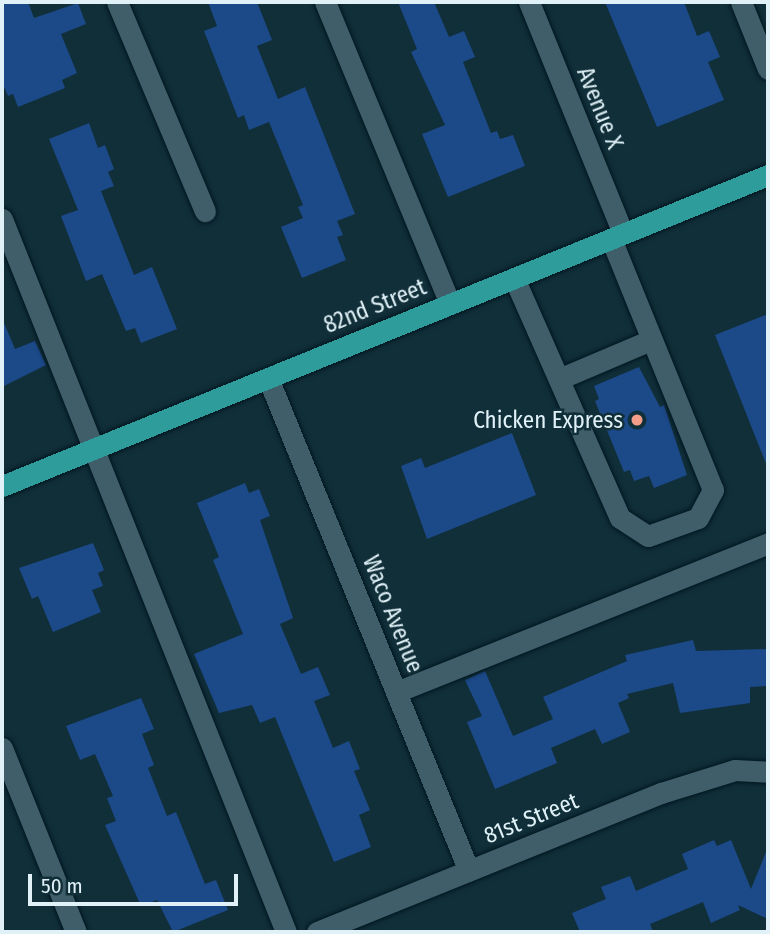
<!DOCTYPE html>
<style>
body{margin:0}
#map{position:relative;width:770px;height:934px;overflow:hidden;background:#112f39;font-family:"Fira Sans Condensed",sans-serif}
div>[style]{position:absolute}
.building>*{inset:0;background:#1c4988}
.roads{filter:drop-shadow(0 0 2px #001620) drop-shadow(0 0 2px #001620)}
.minor>*{height:21px;margin:-10.5px;padding:0 10.5px;transform-origin:10.5px;border-radius:10.5px;background:#3f5e69}
.major>*{height:21px;margin:-10.5px;padding:0 10.5px;transform-origin:10.5px;border-radius:10.5px;background:#2f9c9c}
.dots>*{width:19px;height:19px;translate:-50% -50%;box-sizing:border-box;border:4px solid #112f39;border-radius:50%}
span{translate:-50% -50%;white-space:nowrap;text-align:center;line-height:1.15;-webkit-text-stroke:5px #112f39;paint-order:stroke}
.street-label{font-size:23px;color:#e0f1f7}
.poi-label{font-size:23px;color:#e0f1f7}
.right{translate:-100% -50%;text-align:right}
.frame{position:absolute;inset:0;border:4px solid #e0f1f7;pointer-events:none}
.scale{position:absolute;left:28px;top:874px;width:210px;height:32px;box-sizing:border-box;border:4px solid #e0f1f7;border-top:0;padding-left:9px;font-size:21px;line-height:24px;white-space:nowrap;color:#e0f1f7;-webkit-text-stroke:5px #112f39;paint-order:stroke}
</style>
<div id="map">
<div class="building">
<i style="clip-path:polygon(2px 2px,28px 2px,34px 18px,78px 3px,86px 24px,61px 34px,77px 73px,62px 80px,65px 88px,18px 107px,13px 94px,8px 96px,2px 82px)"></i>
<i style="clip-path:polygon(208px 2px,257px 2px,272px 40px,257px 46px,278px 99px,305px 87px,355px 214px,337px 221px,343px 235px,337px 237px,346px 260px,302px 278px,281px 227px,303px 218px,298px 207px,303px 205px,269px 122px,249px 130px,244px 115px,238px 118px,204px 31px,217px 26px)"></i>
<i style="clip-path:polygon(398px 2px,434px 2px,449px 37px,464px 31px,475px 57px,463px 62px,491px 133px,497px 131px,500px 139px,513px 135px,525px 166px,448px 197px,422px 134px,445px 125px,411px 52px,417px 49px)"></i>
<i style="clip-path:polygon(605px 2px,684px 2px,697px 36px,709px 31px,720px 57px,708px 62px,724px 100px,657px 127px)"></i>
<i style="clip-path:polygon(89px 123px,98px 148px,105px 145px,114px 169px,108px 172px,114px 186px,101px 191px,134px 275px,152px 267px,177px 329px,141px 343px,135px 328px,126px 331px,102px 274px,86px 281px,61px 216px,78px 210px,49px 139px)"></i>
<i style="clip-path:polygon(768px 314px,768px 466px,767px 466px,715px 335px)"></i>
<i style="clip-path:polygon(2px 318px,15px 349px,35px 341px,46px 365px,2px 387px)"></i>
<i style="clip-path:polygon(639px 367px,660px 407px,664px 405px,687px 475px,654px 488px,649px 476px,634px 481px,630px 470px,624px 472px,595px 401px,599px 399px,594px 386px)"></i>
<i style="clip-path:polygon(512px 433px,536px 495px,427px 539px,401px 466px,421px 458px,425px 468px)"></i>
<i style="clip-path:polygon(245px 483px,249px 493px,259px 489px,270px 516px,260px 520px,293px 618px,280px 624px,301px 674px,318px 667px,330px 695px,314px 701px,333px 748px,349px 741px,360px 769px,354px 771px,370px 810px,359px 815px,371px 847px,334px 862px,275px 717px,260px 723px,252px 705px,219px 713px,194px 654px,243px 634px,213px 560px,219px 557px,197px 503px)"></i>
<i style="clip-path:polygon(93px 543px,104px 570px,98px 573px,103px 586px,92px 590px,101px 612px,53px 632px,38px 596px,32px 599px,19px 568px)"></i>
<i style="clip-path:polygon(693px 640px,696px 651px,768px 649px,768px 686px,750px 687px,750px 703px,680px 713px,673px 683px,627px 694px,629px 698px,618px 703px,630px 732px,602px 744px,595px 729px,551px 748px,557px 763px,495px 789px,467px 722px,482px 716px,465px 680px,485px 671px,513px 736px,553px 719px,543px 697px,627px 661px,625px 655px)"></i>
<i style="clip-path:polygon(141px 698px,154px 729px,142px 734px,154px 765px,148px 768px,167px 816px,176px 812px,205px 884px,216px 880px,228px 910px,173px 932px,157px 900px,141px 906px,105px 825px,116px 821px,107px 798px,113px 796px,95px 754px,80px 760px,66px 726px)"></i>
<i style="clip-path:polygon(714px 840px,717px 846px,731px 840px,751px 889px,768px 847px,768px 919px,738px 905px,740px 910px,711px 923px,703px 902px,650px 924px,653px 932px,580px 932px,572px 913px,606px 899px,601px 887px,630px 876px,636px 891px,688px 869px,682px 854px)"></i>
</div>
<div class="roads">
<div class="minor">
<i style="left:117px;top:2px;width:227px;rotate:67.2deg"></i>
<i style="left:325px;top:2px;width:327px;rotate:67.5deg"></i>
<i style="left:529px;top:2px;width:250px;rotate:67.9deg"></i>
<i style="left:741px;top:2px;width:72px;rotate:68.1deg"></i>
<i style="left:2px;top:219px;width:767px;rotate:68.28deg"></i>
<i style="left:514px;top:278px;width:262px;rotate:66.2deg"></i>
<i style="left:620px;top:518px;width:33px;rotate:33deg"></i>
<i style="left:648px;top:536px;width:53px;rotate:-19.8deg"></i>
<i style="left:698px;top:518px;width:32px;rotate:-62deg"></i>
<i style="left:713px;top:490px;width:271px;rotate:-112.1deg"></i>
<i style="left:268px;top:378px;width:532px;rotate:67.82deg"></i>
<i style="left:559px;top:379px;width:100px;rotate:-23deg"></i>
<i style="left:396px;top:692px;width:401px;rotate:-21.8deg"></i>
<i style="left:2px;top:748px;width:198px;rotate:68.1deg"></i>
<i style="left:317px;top:932px;width:371px;rotate:-22deg"></i>
<i style="left:661px;top:793px;width:77px;rotate:-17.3deg"></i>
<i style="left:735px;top:770px;width:33px;rotate:3deg"></i>
</div>
<div class="major">
<i style="left:2px;top:486px;width:827px;rotate:-22.1deg"></i>
</div>
</div>
<div class="dots">
<i style="left:637px;top:420px;background:#f49e89"></i>
</div>
<div class="street-label">
<span style="left:600px;top:108px;rotate:68deg">Avenue X</span>
<span style="left:375px;top:306px;rotate:-22deg">82nd Street</span>
<span style="left:393px;top:614px;rotate:68deg">Waco Avenue</span>
<span style="left:531px;top:818px;rotate:-22deg">81st Street</span>
</div>
<div class="poi-label">
<span class="right" style="left:623px;top:420px">Chicken Express</span>
</div>
<div class="frame"></div>
<div class="scale">50 m</div>
</div>
